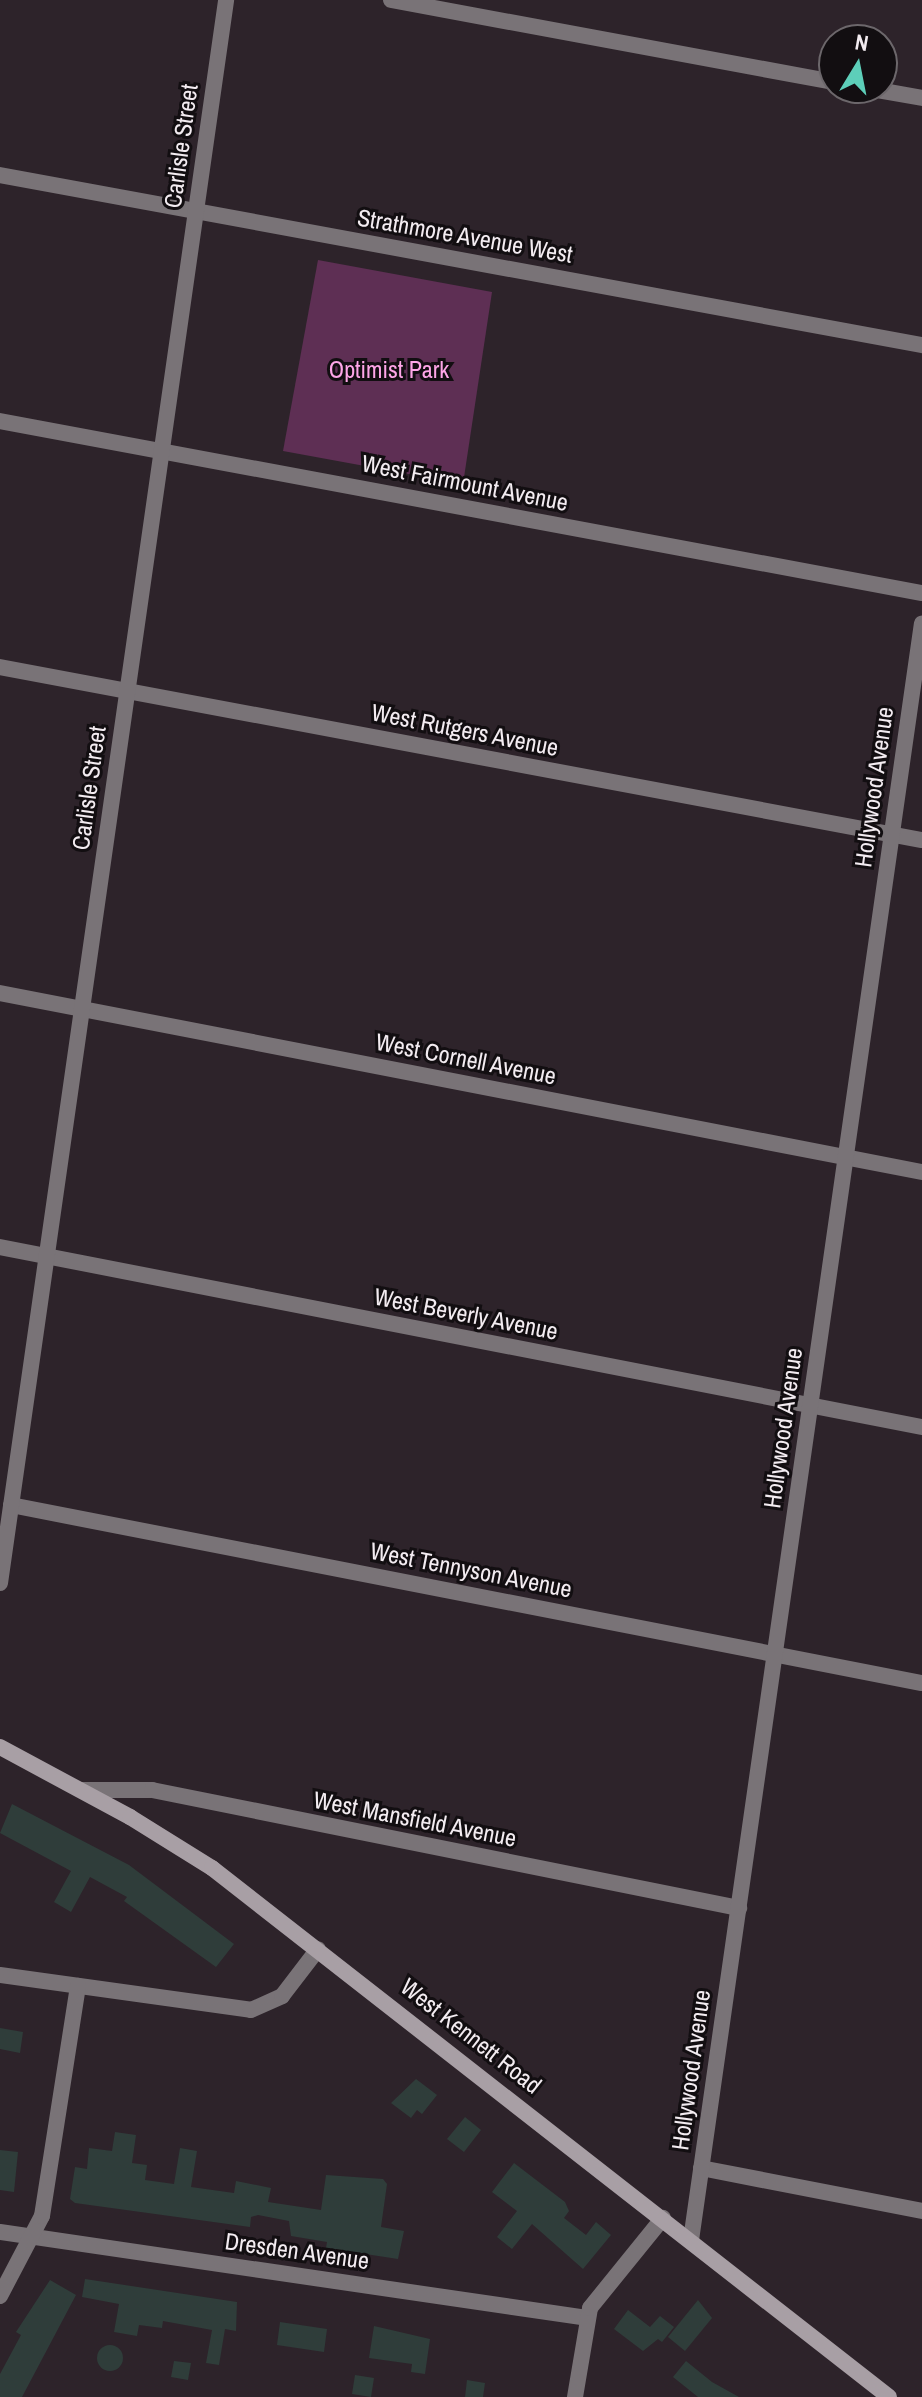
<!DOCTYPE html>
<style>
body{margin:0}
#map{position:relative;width:922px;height:2397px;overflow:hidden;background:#2d232a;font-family:"Archivo Narrow",sans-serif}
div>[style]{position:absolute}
.green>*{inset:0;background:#5e2f54}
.building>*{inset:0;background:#2f3d3a}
.round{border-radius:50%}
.street>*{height:16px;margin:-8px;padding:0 8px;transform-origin:8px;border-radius:8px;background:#797377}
.secondary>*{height:16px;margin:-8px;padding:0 8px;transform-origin:8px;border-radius:8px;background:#a89fa5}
span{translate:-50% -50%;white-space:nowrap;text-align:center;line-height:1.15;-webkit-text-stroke:6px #120e11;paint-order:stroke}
.street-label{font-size:24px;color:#f3ecf1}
.park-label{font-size:24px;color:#fea6e8}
.north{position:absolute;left:818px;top:24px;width:80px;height:80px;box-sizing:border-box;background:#120e11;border:2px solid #6c676b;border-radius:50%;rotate:10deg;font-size:22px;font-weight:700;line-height:32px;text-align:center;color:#f3ecf1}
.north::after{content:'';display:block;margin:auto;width:28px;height:36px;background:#5dceb9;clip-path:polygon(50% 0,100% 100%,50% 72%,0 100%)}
</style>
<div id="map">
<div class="green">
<i style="clip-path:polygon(318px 260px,492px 292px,463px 484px,283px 451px)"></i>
</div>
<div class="building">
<i style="clip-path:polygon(12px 1804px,129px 1865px,234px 1944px,216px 1967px,124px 1901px,127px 1897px,90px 1877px,71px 1912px,54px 1902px,71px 1871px,0 1833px)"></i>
<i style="clip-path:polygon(0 2028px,23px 2032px,20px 2053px,0 2049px)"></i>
<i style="clip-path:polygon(416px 2079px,437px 2095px,422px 2114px,417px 2110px,411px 2118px,391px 2103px)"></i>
<i style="clip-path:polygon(465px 2117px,481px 2130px,464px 2152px,447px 2139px)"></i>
<i style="clip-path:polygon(115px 2132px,136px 2135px,132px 2163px,147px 2165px,145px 2180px,174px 2184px,180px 2148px,197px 2151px,191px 2187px,234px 2193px,236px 2181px,271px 2188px,268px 2202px,321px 2210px,326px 2175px,383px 2179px,387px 2184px,381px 2227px,404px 2231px,398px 2259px,326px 2248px,327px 2242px,291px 2236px,289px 2221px,258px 2215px,251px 2217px,250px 2227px,75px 2203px,70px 2199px,75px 2167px,87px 2169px,89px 2148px,112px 2151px)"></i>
<i style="clip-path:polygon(0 2150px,18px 2152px,14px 2192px,0 2190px)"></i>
<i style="clip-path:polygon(514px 2163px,565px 2202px,569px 2211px,564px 2218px,586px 2235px,596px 2222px,611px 2235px,583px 2269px,532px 2224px,512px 2249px,497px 2237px,517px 2211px,492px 2192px)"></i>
<i style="clip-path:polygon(85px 2279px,237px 2302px,236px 2331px,225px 2329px,219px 2365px,206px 2363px,212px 2330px,163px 2321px,162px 2328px,139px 2325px,137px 2336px,114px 2332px,119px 2304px,82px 2297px)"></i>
<i style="clip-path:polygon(50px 2280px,76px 2295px,22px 2397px,0 2397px,0 2374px,21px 2335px,16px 2332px)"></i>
<i style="clip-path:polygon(698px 2300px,712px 2318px,685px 2351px,668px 2337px)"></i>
<i style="clip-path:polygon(628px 2310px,650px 2327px,660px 2316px,674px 2327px,662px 2342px,658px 2339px,643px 2351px,614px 2329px)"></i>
<i style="clip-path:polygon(280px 2322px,327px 2329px,324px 2352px,277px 2345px)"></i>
<i style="clip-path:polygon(374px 2326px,430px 2339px,425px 2374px,411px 2372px,412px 2364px,369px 2358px)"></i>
<i class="round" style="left:97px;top:2345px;width:26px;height:26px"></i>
<i style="clip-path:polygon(174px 2361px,191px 2363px,188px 2380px,171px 2377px)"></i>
<i style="clip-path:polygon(686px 2361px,712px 2382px,739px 2397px,698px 2397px,673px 2377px)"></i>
<i style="clip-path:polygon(355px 2375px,374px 2378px,371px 2397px,352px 2394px)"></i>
<i style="clip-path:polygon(467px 2380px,485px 2383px,483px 2397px,465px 2397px)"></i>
</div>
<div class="street">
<i style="left:391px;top:0;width:451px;rotate:10.5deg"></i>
<i style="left:866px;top:88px;width:57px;rotate:10.1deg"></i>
<i style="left:0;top:175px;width:938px;rotate:10.45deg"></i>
<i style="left:0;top:421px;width:938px;rotate:10.57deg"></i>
<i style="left:0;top:667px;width:938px;rotate:10.63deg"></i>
<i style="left:0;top:993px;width:939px;rotate:10.99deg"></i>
<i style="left:0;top:1247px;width:939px;rotate:11.05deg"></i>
<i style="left:11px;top:1505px;width:928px;rotate:11.06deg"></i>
<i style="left:0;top:1583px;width:1599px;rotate:-81.87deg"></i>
<i style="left:82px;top:1790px;width:70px"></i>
<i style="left:152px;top:1790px;width:599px;rotate:11.37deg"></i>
<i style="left:0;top:1975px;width:253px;rotate:7.9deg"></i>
<i style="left:251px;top:2010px;width:34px;rotate:-24deg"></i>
<i style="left:282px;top:1996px;width:59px;rotate:-52.5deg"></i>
<i style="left:701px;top:2168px;width:225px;rotate:11deg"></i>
<i style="left:0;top:2232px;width:593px;rotate:8.33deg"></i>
<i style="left:691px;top:2240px;width:1633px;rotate:-81.87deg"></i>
<i style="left:0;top:2296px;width:90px;rotate:-62.3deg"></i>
<i style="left:42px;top:2216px;width:233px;rotate:-81.1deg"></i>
<i style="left:575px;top:2397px;width:90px;rotate:-80.4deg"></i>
<i style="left:590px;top:2308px;width:116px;rotate:-51deg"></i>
</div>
<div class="secondary">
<i style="left:0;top:1747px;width:148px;rotate:28.3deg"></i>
<i style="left:130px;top:1817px;width:97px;rotate:31.9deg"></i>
<i style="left:212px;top:1868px;width:859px;rotate:38deg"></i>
</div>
<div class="street-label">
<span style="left:181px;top:146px;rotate:-82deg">Carlisle Street</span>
<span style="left:465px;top:236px;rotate:10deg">Strathmore Avenue West</span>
<span style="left:465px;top:483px;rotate:11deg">West Fairmount Avenue</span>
<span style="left:465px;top:730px;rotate:11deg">West Rutgers Avenue</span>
<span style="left:874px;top:787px;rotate:-82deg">Hollywood Avenue</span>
<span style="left:89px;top:788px;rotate:-82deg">Carlisle Street</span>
<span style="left:466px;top:1059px;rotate:11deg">West Cornell Avenue</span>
<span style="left:466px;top:1314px;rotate:11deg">West Beverly Avenue</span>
<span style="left:783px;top:1428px;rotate:-82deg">Hollywood Avenue</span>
<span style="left:471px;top:1570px;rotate:11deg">West Tennyson Avenue</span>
<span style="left:415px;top:1819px;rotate:11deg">West Mansfield Avenue</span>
<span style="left:471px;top:2036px;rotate:38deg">West Kennett Road</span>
<span style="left:691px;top:2070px;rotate:-82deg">Hollywood Avenue</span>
<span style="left:297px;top:2251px;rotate:8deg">Dresden Avenue</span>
</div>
<div class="park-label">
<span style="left:389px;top:370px">Optimist Park</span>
</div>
<div class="north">N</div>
</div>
